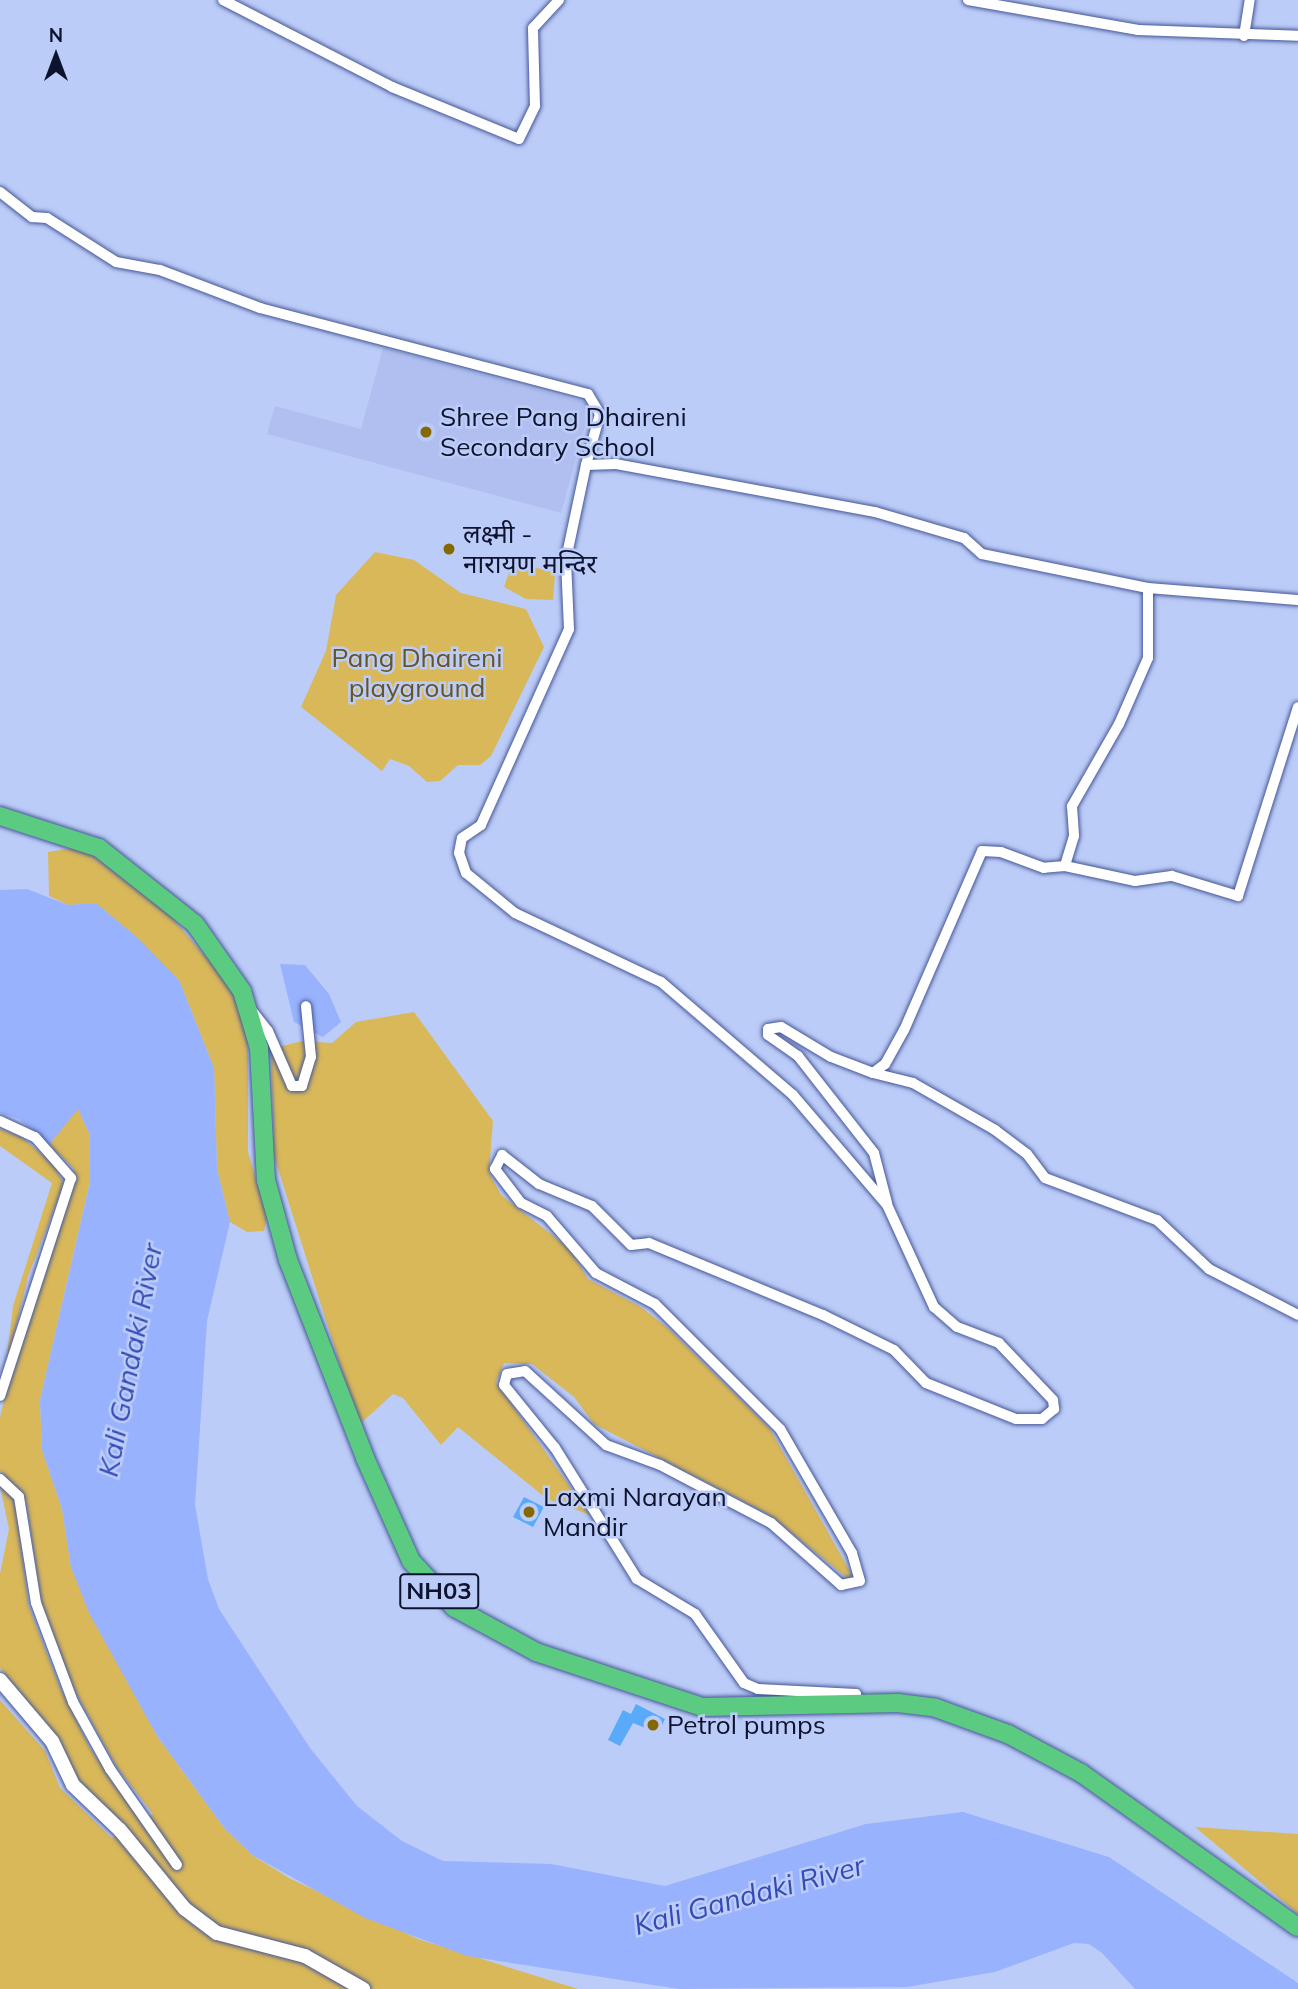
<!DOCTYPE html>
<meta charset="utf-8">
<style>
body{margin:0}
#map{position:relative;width:1298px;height:1989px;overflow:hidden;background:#bcccf8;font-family:Mulish,"Noto Sans Devanagari",sans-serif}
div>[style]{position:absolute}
.built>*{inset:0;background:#b0bfef}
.green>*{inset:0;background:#d9b85a}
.water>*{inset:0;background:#99b2fd}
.building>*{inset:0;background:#59aaf9}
.roads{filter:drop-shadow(0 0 2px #455798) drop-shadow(0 0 2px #455798)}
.minor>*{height:10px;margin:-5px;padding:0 5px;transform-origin:5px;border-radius:5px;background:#fff}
.tertiary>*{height:14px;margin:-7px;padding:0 7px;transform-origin:7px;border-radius:7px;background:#fff}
.trunk>*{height:18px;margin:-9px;padding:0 9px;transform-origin:9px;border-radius:9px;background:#5ccb82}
.dots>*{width:19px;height:19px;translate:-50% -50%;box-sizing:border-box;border:4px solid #bcccf8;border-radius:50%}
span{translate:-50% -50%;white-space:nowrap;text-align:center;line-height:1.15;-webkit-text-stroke:5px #bcccf8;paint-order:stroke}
.shield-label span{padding:2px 5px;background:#bcccf8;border:2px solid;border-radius:5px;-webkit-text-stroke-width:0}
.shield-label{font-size:24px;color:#0d132e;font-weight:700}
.poi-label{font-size:26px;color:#0d132e}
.left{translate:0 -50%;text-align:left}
.park-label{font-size:26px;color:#655526}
.water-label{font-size:28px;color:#354ab5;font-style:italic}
.north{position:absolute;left:21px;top:21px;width:70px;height:70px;-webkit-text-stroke:5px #bcccf8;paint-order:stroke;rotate:0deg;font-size:19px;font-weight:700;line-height:28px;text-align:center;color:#0d132e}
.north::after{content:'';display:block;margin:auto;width:24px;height:32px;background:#0d132e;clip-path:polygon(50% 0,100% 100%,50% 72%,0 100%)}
</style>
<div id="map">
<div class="built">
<i style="clip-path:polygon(383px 348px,591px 404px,561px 513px,267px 434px,275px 406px,361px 429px)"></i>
</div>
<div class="green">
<i style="clip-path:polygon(375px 552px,414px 560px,461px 593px,526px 609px,544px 647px,491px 756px,480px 765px,458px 765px,440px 781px,427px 782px,409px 766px,390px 759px,382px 771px,301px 707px,326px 651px,336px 595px)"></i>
<i style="clip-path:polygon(513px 561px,555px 573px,553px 600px,526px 599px,504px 587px)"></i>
<i style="clip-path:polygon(81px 847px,169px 914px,230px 985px,248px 1037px,248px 1152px,267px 1217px,264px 1231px,247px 1232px,230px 1222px,217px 1169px,214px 1068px,179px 980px,96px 903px,68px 905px,49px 896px,48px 852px)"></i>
<i style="clip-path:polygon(414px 1012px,493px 1121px,489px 1173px,501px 1195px,570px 1249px,588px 1279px,641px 1307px,669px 1329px,770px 1429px,852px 1575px,847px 1578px,771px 1516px,594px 1424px,574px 1397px,532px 1364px,504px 1363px,496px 1382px,590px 1515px,547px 1499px,458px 1427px,441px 1445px,403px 1398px,393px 1394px,359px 1425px,274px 1156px,271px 1049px,302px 1041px,332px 1043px,356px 1022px)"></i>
<i style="clip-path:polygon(78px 1108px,90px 1135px,90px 1181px,40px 1400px,42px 1450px,62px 1509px,71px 1567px,157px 1736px,225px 1829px,252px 1855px,289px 1878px,418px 1939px,578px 1989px,0 1989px,0 1700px,45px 1751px,60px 1788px,112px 1838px,125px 1830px,78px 1784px,60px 1740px,0 1668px,0 1574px,9px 1529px,0 1486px,15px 1500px,29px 1607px,59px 1685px,90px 1748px,142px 1821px,153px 1814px,116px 1766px,73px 1688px,42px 1608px,26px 1501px,0 1471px,0 1417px,8px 1383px,76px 1180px,73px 1168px,49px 1145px)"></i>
<i style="clip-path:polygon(0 1129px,22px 1137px,55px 1166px,64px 1184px,28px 1276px,5px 1373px,13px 1306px,52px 1183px,0 1146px)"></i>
<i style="clip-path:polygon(1195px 1827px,1298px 1834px,1298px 1914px)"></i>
</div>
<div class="water">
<i style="clip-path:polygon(27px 889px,68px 905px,96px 903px,139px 939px,179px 980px,214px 1068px,217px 1169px,230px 1222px,207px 1321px,195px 1505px,208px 1579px,219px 1609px,310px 1748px,357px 1806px,402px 1841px,443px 1861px,551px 1864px,665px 1886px,866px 1824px,963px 1812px,1109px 1857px,1298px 1983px,1298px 1989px,1135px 1989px,1102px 1953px,1089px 1944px,1074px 1943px,995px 1972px,907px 1987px,679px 1989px,467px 1956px,365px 1918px,252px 1855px,225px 1829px,157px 1736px,89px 1613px,71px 1567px,62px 1509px,42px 1450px,40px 1400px,90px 1182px,90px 1135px,78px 1109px,49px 1145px,19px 1119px,0 1113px,0 890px)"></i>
<i style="clip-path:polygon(280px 964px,305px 965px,329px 994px,341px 1022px,323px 1037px,294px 1022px)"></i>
</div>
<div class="building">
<i style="clip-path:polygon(524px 1497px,544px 1507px,533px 1527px,513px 1517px)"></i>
<i style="clip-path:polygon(636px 1704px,665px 1719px,658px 1733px,633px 1723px,620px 1746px,608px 1740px,623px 1710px,631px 1714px)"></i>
</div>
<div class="roads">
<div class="minor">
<i style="left:223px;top:0;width:190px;rotate:27.2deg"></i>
<i style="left:392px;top:87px;width:137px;rotate:22.3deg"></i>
<i style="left:519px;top:139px;width:37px;rotate:-64deg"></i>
<i style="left:535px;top:106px;width:78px;rotate:-91.5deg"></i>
<i style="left:533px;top:28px;width:38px;rotate:-47deg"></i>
<i style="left:968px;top:0;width:173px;rotate:10deg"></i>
<i style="left:1138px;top:30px;width:160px;rotate:2.1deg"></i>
<i style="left:1244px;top:36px;width:36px;rotate:-81deg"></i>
<i style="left:0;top:192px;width:41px;rotate:38deg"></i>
<i style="left:32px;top:217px;width:15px;rotate:4deg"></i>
<i style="left:47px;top:218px;width:82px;rotate:32.5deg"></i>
<i style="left:116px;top:262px;width:45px;rotate:10.3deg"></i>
<i style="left:160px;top:270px;width:107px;rotate:20.8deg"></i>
<i style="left:260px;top:308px;width:339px;rotate:14.7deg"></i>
<i style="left:588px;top:394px;width:23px;rotate:59deg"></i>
<i style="left:600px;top:414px;width:53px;rotate:105.4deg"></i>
<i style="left:1148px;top:588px;width:70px;rotate:90deg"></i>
<i style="left:1148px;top:658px;width:72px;rotate:113.7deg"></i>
<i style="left:1119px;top:724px;width:95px;rotate:119.8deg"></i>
<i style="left:1072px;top:806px;width:30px;rotate:86deg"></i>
<i style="left:1074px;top:836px;width:31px;rotate:107deg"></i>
<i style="left:1065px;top:866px;width:21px;rotate:175deg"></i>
<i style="left:1044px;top:868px;width:46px;rotate:-159.6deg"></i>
<i style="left:1001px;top:852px;width:19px;rotate:-177deg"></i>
<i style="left:982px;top:851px;width:195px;rotate:113.5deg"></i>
<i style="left:904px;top:1030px;width:39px;rotate:119deg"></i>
<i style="left:885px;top:1064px;width:15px;rotate:143deg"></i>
<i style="left:873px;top:1073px;width:41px;rotate:14deg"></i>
<i style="left:913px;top:1083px;width:95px;rotate:29.8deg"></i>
<i style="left:995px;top:1130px;width:40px;rotate:37deg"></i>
<i style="left:1027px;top:1154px;width:30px;rotate:53deg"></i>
<i style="left:1045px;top:1178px;width:120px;rotate:20.6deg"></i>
<i style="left:1157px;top:1220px;width:71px;rotate:43.3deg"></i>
<i style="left:1209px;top:1269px;width:100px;rotate:27.3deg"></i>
<i style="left:1065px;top:866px;width:72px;rotate:12.1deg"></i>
<i style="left:1135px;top:881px;width:37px;rotate:-8deg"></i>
<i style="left:1172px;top:876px;width:69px;rotate:16.9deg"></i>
<i style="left:1238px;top:896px;width:198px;rotate:-72.4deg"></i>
<i style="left:253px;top:1012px;width:24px;rotate:52deg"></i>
<i style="left:268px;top:1031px;width:60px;rotate:66.4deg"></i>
<i style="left:292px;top:1086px;width:10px"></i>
<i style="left:302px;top:1086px;width:30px;rotate:-73deg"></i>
<i style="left:311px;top:1057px;width:51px;rotate:-95.6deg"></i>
<i style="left:873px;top:1073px;width:45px;rotate:-159.1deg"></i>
<i style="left:831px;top:1057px;width:58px;rotate:-149deg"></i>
<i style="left:781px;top:1027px;width:13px;rotate:171deg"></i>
<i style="left:768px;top:1029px;width:6px;rotate:90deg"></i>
<i style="left:768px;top:1035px;width:37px;rotate:35deg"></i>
<i style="left:798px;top:1056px;width:123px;rotate:51.9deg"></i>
<i style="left:874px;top:1153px;width:52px;rotate:75.4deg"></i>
<i style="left:0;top:1121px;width:38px;rotate:25deg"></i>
<i style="left:35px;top:1137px;width:55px;rotate:48.7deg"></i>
<i style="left:71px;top:1178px;width:229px;rotate:108deg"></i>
<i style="left:0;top:1479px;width:26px;rotate:43deg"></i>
<i style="left:19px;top:1497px;width:107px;rotate:80.9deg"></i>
<i style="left:36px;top:1603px;width:106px;rotate:69.5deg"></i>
<i style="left:73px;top:1702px;width:77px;rotate:61.1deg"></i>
<i style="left:110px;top:1769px;width:117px;rotate:55.1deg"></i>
<i style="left:857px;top:1703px;width:9px;rotate:-96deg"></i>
<i style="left:856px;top:1694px;width:98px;rotate:-177.1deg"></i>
<i style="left:758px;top:1689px;width:15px;rotate:-157deg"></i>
<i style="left:744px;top:1683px;width:85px;rotate:-125.4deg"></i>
<i style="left:695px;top:1614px;width:68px;rotate:-148.9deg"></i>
<i style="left:637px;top:1579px;width:155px;rotate:-122deg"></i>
<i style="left:555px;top:1448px;width:81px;rotate:-129deg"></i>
<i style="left:504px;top:1385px;width:11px;rotate:-75deg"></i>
<i style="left:507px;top:1374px;width:18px;rotate:-9deg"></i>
<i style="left:525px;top:1371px;width:110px;rotate:42.4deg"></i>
<i style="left:606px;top:1445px;width:58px;rotate:20.3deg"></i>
<i style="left:660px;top:1465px;width:125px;rotate:27.6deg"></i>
<i style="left:771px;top:1523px;width:94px;rotate:41.5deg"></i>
<i style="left:841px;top:1585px;width:19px;rotate:-12deg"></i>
<i style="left:860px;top:1581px;width:29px;rotate:-106deg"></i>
<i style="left:852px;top:1553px;width:143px;rotate:-120.1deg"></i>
<i style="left:780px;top:1429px;width:177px;rotate:-135deg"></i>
<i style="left:655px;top:1304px;width:67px;rotate:-152.3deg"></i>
<i style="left:596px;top:1273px;width:75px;rotate:-130.7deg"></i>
<i style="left:547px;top:1216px;width:29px;rotate:-153deg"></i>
<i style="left:521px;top:1203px;width:43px;rotate:-127.4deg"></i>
<i style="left:495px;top:1169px;width:16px;rotate:-63deg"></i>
<i style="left:502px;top:1155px;width:47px;rotate:38.1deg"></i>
<i style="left:539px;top:1184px;width:57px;rotate:22.5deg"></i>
<i style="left:592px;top:1206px;width:55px;rotate:45deg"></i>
<i style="left:631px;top:1245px;width:18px;rotate:-6deg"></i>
<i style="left:649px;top:1243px;width:188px;rotate:22.5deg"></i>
<i style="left:823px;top:1315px;width:79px;rotate:26.2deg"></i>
<i style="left:894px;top:1350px;width:46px;rotate:45.9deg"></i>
<i style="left:926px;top:1383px;width:97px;rotate:21.8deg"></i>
<i style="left:1016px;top:1419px;width:26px"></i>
<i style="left:1042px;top:1419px;width:16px;rotate:-40deg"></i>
<i style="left:1054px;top:1409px;width:9px;rotate:-96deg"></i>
<i style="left:1053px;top:1400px;width:79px;rotate:-133.5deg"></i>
<i style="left:999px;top:1343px;width:45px;rotate:-159.1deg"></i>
<i style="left:957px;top:1327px;width:30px;rotate:-139deg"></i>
<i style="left:934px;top:1307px;width:112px;rotate:-114.7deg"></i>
<i style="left:887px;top:1205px;width:145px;rotate:-130.5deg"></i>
<i style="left:793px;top:1095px;width:174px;rotate:-139.4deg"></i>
<i style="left:661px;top:982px;width:161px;rotate:-154.7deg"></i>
<i style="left:515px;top:913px;width:63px;rotate:-140.8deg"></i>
<i style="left:466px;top:873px;width:21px;rotate:-109deg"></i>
<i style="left:459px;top:853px;width:15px;rotate:-79deg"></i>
<i style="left:462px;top:838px;width:23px;rotate:-34deg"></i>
<i style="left:481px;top:825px;width:215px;rotate:-65.8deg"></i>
<i style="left:569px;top:629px;width:70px;rotate:-92.5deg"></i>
<i style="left:566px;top:559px;width:96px;rotate:-78deg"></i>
<i style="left:586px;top:465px;width:30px;rotate:-2deg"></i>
<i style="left:616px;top:464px;width:263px;rotate:10.5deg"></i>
<i style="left:875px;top:512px;width:93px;rotate:16.3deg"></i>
<i style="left:964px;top:538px;width:24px;rotate:42deg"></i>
<i style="left:982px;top:554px;width:169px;rotate:11.6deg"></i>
<i style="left:1148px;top:588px;width:150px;rotate:4.6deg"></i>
</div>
<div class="tertiary">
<i style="left:0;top:1680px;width:80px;rotate:49.6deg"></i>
<i style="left:52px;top:1741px;width:49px;rotate:64.5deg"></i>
<i style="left:73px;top:1785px;width:65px;rotate:43.8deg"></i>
<i style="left:120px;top:1830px;width:102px;rotate:50.6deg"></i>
<i style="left:185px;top:1909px;width:40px;rotate:37deg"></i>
<i style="left:217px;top:1933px;width:91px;rotate:14.6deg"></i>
<i style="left:305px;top:1956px;width:67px;rotate:29.6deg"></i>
</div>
<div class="trunk">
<i style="left:0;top:816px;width:104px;rotate:17.9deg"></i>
<i style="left:99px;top:848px;width:122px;rotate:38.4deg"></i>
<i style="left:195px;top:924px;width:82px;rotate:55deg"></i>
<i style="left:242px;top:991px;width:59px;rotate:73.4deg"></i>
<i style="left:259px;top:1048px;width:132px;rotate:87deg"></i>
<i style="left:266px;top:1180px;width:83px;rotate:74.6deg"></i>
<i style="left:288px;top:1260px;width:212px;rotate:68.7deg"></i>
<i style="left:365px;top:1458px;width:113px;rotate:65.9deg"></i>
<i style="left:411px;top:1561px;width:64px;rotate:46.9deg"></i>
<i style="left:455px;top:1608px;width:92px;rotate:28.5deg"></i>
<i style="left:536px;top:1652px;width:175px;rotate:18.3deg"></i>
<i style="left:702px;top:1707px;width:196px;rotate:-1.2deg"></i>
<i style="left:898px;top:1703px;width:38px;rotate:7deg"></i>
<i style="left:936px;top:1708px;width:77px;rotate:19.9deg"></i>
<i style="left:1008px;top:1734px;width:83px;rotate:28.1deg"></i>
<i style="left:1081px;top:1773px;width:266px;rotate:35.4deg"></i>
</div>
</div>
<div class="dots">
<i style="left:426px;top:432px;background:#846801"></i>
<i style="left:449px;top:549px;background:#846801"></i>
<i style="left:529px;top:1512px;background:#846801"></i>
<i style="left:653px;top:1725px;background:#846801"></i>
</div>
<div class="shield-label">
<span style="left:439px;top:1591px">NH03</span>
</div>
<div class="poi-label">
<span class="left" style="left:440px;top:432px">Shree Pang Dhaireni<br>Secondary School</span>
<span class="left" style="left:463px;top:549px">लक्ष्मी -<br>नारायण मन्दिर</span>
<span class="left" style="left:543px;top:1512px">Laxmi Narayan<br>Mandir</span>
<span class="left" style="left:667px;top:1725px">Petrol pumps</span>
</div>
<div class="park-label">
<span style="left:417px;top:673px">Pang Dhaireni<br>playground</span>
</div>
<div class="water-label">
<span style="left:130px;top:1360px;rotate:-79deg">Kali Gandaki River</span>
<span style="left:749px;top:1895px;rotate:-15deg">Kali Gandaki River</span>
</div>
<div class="north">N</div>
</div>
